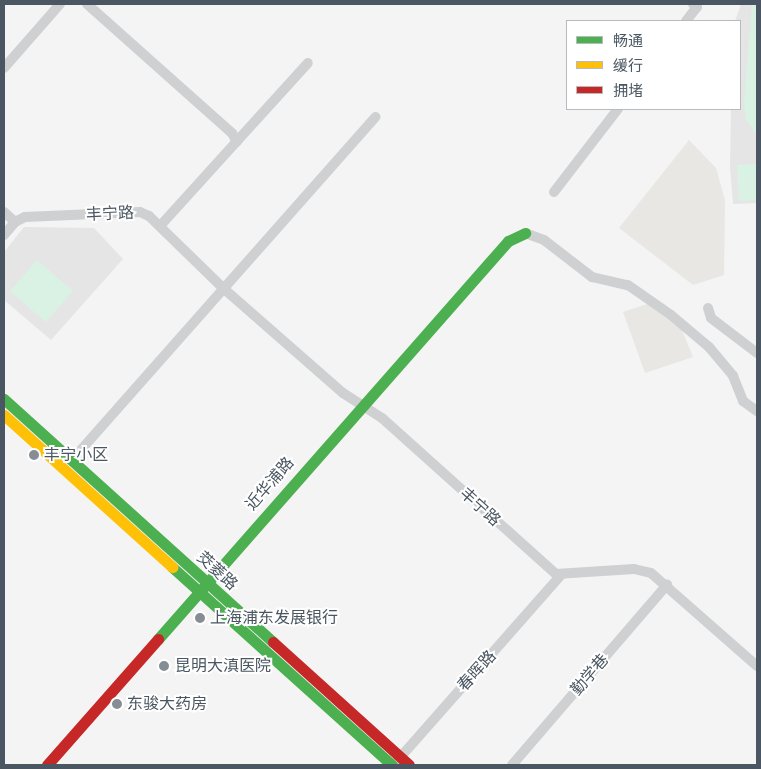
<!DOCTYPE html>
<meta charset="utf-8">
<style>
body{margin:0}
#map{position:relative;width:761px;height:769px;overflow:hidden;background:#f4f4f4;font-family:Montserrat,"Noto Sans SC",sans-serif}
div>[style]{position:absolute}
.commercial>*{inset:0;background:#e8e7e3}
.education>*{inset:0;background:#e6e5e6}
.green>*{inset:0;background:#d9f2e3}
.street>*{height:10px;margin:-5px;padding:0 5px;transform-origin:5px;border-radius:5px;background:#ced0d2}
.fast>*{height:11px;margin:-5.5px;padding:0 5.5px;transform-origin:5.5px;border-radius:5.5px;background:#4caf50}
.slow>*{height:11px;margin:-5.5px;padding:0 5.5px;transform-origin:5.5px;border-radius:5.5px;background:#ffc107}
.jam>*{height:11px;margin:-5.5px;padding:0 5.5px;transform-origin:5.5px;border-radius:5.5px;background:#c62828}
.dots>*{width:14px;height:14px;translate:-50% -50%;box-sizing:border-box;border:2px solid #fff;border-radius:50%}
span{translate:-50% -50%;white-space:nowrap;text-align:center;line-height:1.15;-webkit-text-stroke:4px #fff;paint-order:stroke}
.street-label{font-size:16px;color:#4a5661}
.poi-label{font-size:16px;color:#4a5661}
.left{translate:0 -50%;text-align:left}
.frame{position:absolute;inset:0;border:5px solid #4a5661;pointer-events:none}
.legend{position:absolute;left:566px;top:20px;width:175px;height:90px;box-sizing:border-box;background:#fff;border:1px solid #b7bbc0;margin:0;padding:6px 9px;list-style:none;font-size:15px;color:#4a5661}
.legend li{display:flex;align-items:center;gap:10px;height:25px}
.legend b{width:25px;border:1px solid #b7bbc0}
</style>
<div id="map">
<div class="commercial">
<i style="clip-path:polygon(689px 140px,716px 168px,725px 200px,724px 275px,693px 285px,619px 228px)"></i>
<i style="clip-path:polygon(647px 304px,681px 328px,693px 357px,645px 373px,623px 312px)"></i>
</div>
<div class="education">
<i style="clip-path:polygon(741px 4px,757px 4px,757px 203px,733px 204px,730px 167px,731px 109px,740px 109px,740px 21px,735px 21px)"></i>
<i style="clip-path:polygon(24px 227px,94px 228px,123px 259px,51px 340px,4px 300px,4px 252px)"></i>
</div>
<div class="green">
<i style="clip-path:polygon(752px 4px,757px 4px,757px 135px,746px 120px,744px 103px)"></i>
<i style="clip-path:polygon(757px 164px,757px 200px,739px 201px,737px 165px)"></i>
<i style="clip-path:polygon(37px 260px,73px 291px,46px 322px,10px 291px)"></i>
</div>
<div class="street">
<i style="left:87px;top:4px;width:194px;rotate:41.7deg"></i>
<i style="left:232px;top:133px;width:10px;rotate:61deg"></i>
<i style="left:686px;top:21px;width:18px;rotate:-52deg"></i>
<i style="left:697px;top:7px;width:5px;rotate:-143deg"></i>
<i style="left:4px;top:68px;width:85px;rotate:-48.8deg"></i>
<i style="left:554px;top:192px;width:105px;rotate:-52.4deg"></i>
<i style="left:4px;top:212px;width:15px;rotate:42deg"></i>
<i style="left:160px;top:226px;width:220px;rotate:-47.8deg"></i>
<i style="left:525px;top:233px;width:20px;rotate:20deg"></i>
<i style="left:544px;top:240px;width:61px;rotate:37.6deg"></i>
<i style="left:592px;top:277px;width:37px;rotate:13deg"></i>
<i style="left:628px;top:285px;width:52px;rotate:34.9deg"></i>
<i style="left:671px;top:315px;width:50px;rotate:40.1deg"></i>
<i style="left:709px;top:347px;width:38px;rotate:50deg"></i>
<i style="left:733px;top:376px;width:27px;rotate:68deg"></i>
<i style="left:743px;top:401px;width:17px;rotate:36deg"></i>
<i style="left:4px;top:235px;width:17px;rotate:-50deg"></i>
<i style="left:15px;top:222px;width:11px;rotate:-27deg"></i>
<i style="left:25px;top:217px;width:115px;rotate:-2.5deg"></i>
<i style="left:140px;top:212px;width:10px;rotate:24deg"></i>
<i style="left:149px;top:216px;width:103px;rotate:44.2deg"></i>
<i style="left:223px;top:288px;width:159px;rotate:41.2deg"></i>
<i style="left:343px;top:393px;width:46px;rotate:32.7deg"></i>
<i style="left:382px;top:418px;width:234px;rotate:41.9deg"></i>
<i style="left:556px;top:574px;width:78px;rotate:-3.7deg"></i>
<i style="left:634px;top:569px;width:17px;rotate:13deg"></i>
<i style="left:651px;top:573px;width:141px;rotate:41.3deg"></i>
<i style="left:708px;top:308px;width:10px;rotate:73deg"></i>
<i style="left:711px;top:318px;width:58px;rotate:37.3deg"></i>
<i style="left:72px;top:460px;width:458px;rotate:-48.5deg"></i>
<i style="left:397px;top:761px;width:248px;rotate:-48.6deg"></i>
<i style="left:512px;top:765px;width:238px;rotate:-49.3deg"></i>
</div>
<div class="fast">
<i style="left:4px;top:399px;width:363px;rotate:42.1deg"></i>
<i style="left:172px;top:567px;width:296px;rotate:42deg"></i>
<i style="left:158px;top:639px;width:530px;rotate:-48.67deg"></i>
<i style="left:508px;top:241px;width:19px;rotate:-25deg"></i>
</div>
<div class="slow">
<i style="left:4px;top:415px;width:227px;rotate:42.1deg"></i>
</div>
<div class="jam">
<i style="left:273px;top:642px;width:183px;rotate:42.1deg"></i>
<i style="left:47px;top:765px;width:168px;rotate:-48.6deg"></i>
</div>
<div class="dots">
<i style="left:34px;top:455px;background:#868d94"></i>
<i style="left:200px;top:618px;background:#868d94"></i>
<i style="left:164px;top:666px;background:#868d94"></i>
<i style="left:117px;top:704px;background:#868d94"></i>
</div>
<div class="street-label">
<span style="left:110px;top:214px;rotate:-3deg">丰宁路</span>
<span style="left:270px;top:484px;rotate:-49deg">近华浦路</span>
<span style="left:480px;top:507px;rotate:42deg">丰宁路</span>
<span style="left:217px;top:571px;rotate:42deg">茭菱路</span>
<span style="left:477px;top:671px;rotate:-48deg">春晖路</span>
<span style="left:590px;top:675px;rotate:-49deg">勤学巷</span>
</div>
<div class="poi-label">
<span class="left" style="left:44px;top:455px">丰宁小区</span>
<span class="left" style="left:210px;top:618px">上海浦东发展银行</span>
<span class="left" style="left:175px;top:666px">昆明大滇医院</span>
<span class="left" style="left:127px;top:704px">东骏大药房</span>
</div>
<div class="frame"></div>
<ul class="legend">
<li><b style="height:6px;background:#4caf50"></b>畅通</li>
<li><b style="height:6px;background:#ffc107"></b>缓行</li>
<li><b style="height:6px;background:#c62828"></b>拥堵</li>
</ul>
</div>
